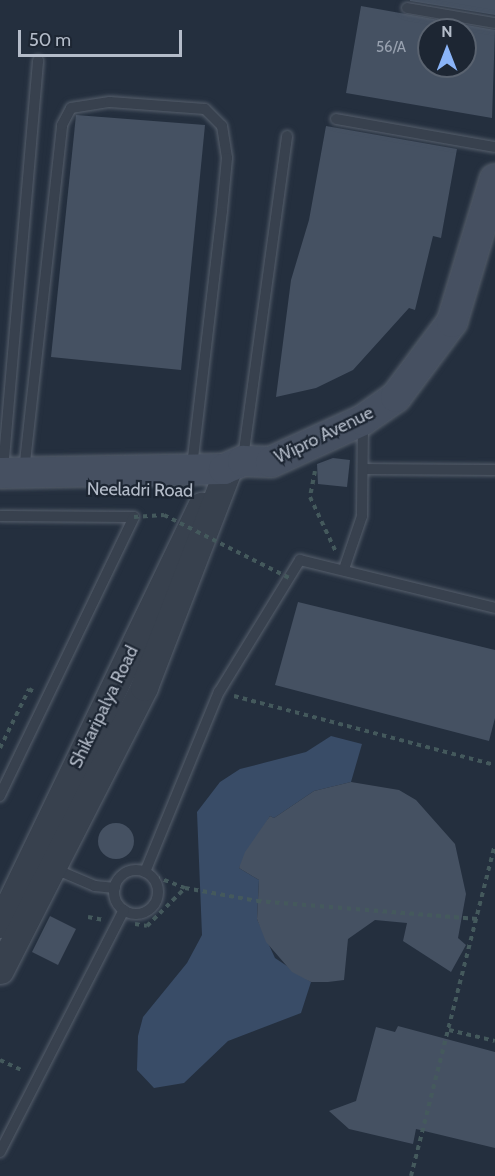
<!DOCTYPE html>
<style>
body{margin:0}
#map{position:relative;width:495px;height:1176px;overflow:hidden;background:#242f3e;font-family:Cabin,sans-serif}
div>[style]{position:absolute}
.water>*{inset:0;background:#394c67}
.building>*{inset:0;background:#455162}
.round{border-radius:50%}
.path>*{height:4px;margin-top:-2px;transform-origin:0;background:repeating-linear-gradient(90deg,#44595c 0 4.5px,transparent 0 9px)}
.roads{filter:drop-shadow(0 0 2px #565f6c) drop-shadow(0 0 2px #565f6c)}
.service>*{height:10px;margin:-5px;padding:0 5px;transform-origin:5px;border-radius:5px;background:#38414e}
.service>.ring{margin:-5px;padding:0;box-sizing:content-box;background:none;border:10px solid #38414e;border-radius:50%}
.tertiary>*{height:27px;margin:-13.5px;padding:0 13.5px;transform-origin:13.5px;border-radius:13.5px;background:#38414e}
.secondary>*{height:30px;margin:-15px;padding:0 15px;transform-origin:15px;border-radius:15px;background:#465061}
.path-bridge>*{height:4px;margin-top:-2px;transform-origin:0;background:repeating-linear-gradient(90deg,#44595c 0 4.5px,transparent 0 9px)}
span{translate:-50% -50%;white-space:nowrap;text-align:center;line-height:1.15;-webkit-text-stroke:4.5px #1d2633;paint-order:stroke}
.number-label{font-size:15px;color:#98a1af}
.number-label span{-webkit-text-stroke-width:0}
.street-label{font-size:18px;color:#b4bcc9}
.north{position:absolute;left:417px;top:18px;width:60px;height:60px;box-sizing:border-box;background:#1d2633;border:2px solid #59626f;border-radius:50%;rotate:0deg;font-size:16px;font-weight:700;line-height:24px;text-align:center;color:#b4bcc9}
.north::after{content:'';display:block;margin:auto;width:21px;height:27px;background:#8ab4f8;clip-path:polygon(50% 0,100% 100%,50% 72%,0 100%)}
.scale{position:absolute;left:18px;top:30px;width:164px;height:27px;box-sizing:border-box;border:3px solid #b4bcc9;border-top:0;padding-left:8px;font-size:18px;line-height:21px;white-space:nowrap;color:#b4bcc9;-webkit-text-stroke:4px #1d2633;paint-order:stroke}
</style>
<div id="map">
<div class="water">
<i style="clip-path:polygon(331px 736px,362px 744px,351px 782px,314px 791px,274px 818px,270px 816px,239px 868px,259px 880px,257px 919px,275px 958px,311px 982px,301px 1013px,228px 1041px,184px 1083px,154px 1088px,137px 1070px,138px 1036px,143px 1017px,187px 963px,202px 935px,197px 812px,220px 782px,240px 769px,306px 752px)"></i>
</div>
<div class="building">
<i style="clip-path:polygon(410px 0,495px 0,495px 15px,410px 1px)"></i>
<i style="clip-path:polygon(evenodd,361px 6px,495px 30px,492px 118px,346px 93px,361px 6px,429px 30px,465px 30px,465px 66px,429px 66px,429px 30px)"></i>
<i style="clip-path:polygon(76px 115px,205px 125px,181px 370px,51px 357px)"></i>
<i style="clip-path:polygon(326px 126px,457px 149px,441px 238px,433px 236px,415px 310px,409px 308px,353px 370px,316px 388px,276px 397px,291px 280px,309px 220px)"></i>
<i style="clip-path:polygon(333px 458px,350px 460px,347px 487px,318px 484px,317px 464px)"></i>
<i style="clip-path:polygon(298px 602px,495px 650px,495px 718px,489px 741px,275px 685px)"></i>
<i style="clip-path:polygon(351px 782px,399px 790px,416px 800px,455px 844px,466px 894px,458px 938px,466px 945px,451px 972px,403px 941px,407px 923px,375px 920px,348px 939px,344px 980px,328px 982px,311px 982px,292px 972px,266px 942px,257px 919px,259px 880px,239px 868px,245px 852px,270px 816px,274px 818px,314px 791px)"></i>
<i class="round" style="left:98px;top:823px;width:36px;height:36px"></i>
<i style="clip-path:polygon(50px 916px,76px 929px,58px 965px,32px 952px)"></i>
<i style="clip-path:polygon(398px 1026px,495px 1052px,495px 1148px,416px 1129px,413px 1144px,349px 1129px,329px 1111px,356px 1101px,376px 1027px,395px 1032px)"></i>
</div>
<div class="path">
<i style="left:315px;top:471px;width:26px;rotate:101deg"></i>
<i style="left:310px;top:497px;width:59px;rotate:64.7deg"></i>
<i style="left:234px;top:696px;width:270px;rotate:14.8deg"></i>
<i style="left:0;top:748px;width:66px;rotate:-63.8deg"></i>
<i style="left:29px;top:689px;width:6px;rotate:31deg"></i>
<i style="left:185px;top:888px;width:73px;rotate:10.2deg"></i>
<i style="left:257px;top:901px;width:221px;rotate:4.7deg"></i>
<i style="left:88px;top:917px;width:16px;rotate:11deg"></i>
<i style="left:135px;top:924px;width:12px;rotate:9deg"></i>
<i style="left:147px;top:926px;width:54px;rotate:-45deg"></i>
<i style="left:185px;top:888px;width:28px;rotate:-159deg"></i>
<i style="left:449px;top:1030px;width:47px;rotate:13.4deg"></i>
<i style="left:0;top:1060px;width:26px;rotate:25deg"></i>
<i style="left:411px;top:1176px;width:341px;rotate:-75.8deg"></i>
</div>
<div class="roads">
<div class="service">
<i style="left:407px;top:8px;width:89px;rotate:9.7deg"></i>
<i style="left:336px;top:119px;width:161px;rotate:10deg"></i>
<i style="left:243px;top:458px;width:325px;rotate:-82.2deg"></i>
<i style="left:365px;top:469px;width:130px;rotate:0.4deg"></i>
<i style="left:3px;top:470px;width:411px;rotate:-85.1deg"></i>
<i style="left:24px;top:471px;width:348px;rotate:-83.7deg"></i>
<i style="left:62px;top:125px;width:19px;rotate:-62deg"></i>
<i style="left:71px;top:108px;width:39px;rotate:-9deg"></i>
<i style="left:110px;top:102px;width:95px;rotate:4.2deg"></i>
<i style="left:205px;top:109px;width:24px;rotate:45deg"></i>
<i style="left:222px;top:126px;width:32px;rotate:81deg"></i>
<i style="left:227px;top:158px;width:53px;rotate:95.4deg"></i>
<i style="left:222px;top:211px;width:258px;rotate:96.7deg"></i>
<i style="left:0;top:516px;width:134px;rotate:0.4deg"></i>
<i style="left:134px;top:517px;width:310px;rotate:115.7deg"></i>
<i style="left:344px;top:569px;width:56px;rotate:-71.2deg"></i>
<i style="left:362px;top:516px;width:93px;rotate:-89.4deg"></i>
<i style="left:55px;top:869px;width:43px;rotate:23deg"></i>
<i style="left:95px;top:886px;width:20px;rotate:6deg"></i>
<i class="ring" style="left:114px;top:870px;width:34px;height:34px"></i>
<i style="left:145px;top:872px;width:195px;rotate:-67.7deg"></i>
<i style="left:219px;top:692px;width:155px;rotate:-58.5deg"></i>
<i style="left:300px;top:560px;width:201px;rotate:13.8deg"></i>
<i style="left:0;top:1152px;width:272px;rotate:-62.9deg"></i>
</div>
<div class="tertiary">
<i style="left:0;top:924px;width:464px;rotate:-64.3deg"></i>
<i style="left:0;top:970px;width:318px;rotate:-63deg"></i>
<i style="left:144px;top:687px;width:236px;rotate:-68.9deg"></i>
</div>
<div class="secondary">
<i style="left:0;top:473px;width:224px;rotate:-1deg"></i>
<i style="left:224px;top:469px;width:21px;rotate:-23deg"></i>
<i style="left:243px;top:461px;width:28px;rotate:2deg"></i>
<i style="left:271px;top:462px;width:101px;rotate:-24.5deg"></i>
<i style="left:363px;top:420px;width:40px;rotate:-34.9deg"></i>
<i style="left:396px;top:397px;width:94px;rotate:-53.3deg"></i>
<i style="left:452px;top:322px;width:149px;rotate:-73.3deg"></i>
</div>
</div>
<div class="path-bridge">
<i style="left:134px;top:517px;width:30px;rotate:-4deg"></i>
<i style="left:164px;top:515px;width:140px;rotate:26.7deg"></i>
</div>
<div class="number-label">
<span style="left:391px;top:48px">56/A</span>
</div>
<div class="street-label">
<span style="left:324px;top:435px;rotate:-26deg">Wipro Avenue</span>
<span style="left:140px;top:490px;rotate:1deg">Neeladri Road</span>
<span style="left:104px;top:707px;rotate:-64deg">Shikaripalya Road</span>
</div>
<div class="north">N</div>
<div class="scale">50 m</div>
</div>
